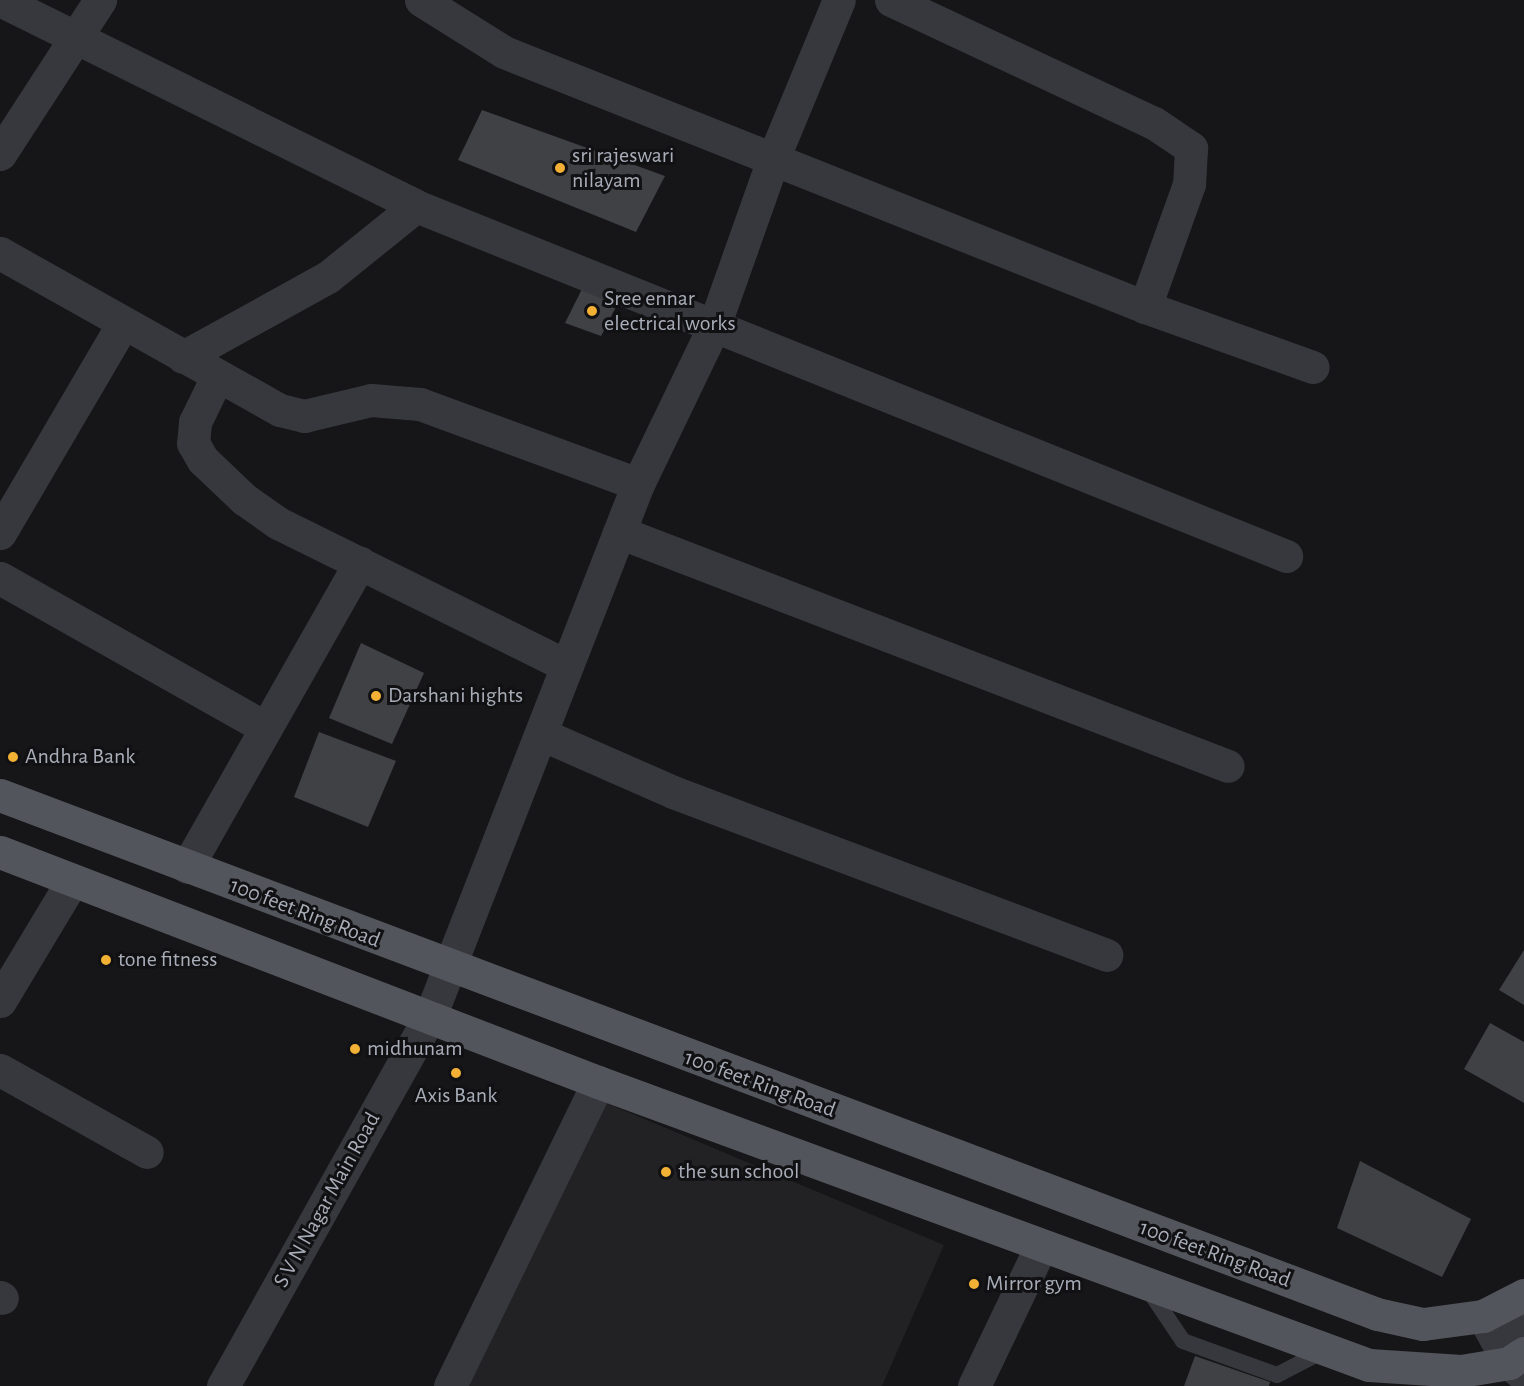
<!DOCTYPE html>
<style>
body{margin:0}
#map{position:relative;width:1524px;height:1386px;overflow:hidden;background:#161618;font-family:"Alegreya Sans",sans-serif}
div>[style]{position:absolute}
.built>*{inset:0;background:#222225}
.building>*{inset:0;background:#404145}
.service>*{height:16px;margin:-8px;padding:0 8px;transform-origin:8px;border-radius:8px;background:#37383d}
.minor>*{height:33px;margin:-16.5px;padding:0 16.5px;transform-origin:16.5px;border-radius:16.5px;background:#37383d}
.tertiary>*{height:33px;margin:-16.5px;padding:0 16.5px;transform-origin:16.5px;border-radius:16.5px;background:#37383d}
.primary>*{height:33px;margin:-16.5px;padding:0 16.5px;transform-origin:16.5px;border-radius:16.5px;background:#53555c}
.dots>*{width:16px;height:16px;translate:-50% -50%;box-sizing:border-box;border:3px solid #111113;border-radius:50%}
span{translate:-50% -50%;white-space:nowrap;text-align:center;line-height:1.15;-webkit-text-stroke:6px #111113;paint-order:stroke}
.poi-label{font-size:22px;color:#a8adb8}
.left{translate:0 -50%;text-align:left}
.street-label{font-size:22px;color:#a8adb8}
</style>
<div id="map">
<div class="built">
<i style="clip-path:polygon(597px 1099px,944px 1245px,882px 1386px,458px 1386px)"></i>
</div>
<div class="building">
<i style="clip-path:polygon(482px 110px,665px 176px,636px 232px,458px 160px)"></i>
<i style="clip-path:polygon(584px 285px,620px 299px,601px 336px,565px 323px)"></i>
<i style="clip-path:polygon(361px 643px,424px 673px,392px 744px,329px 718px)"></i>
<i style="clip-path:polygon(319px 732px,396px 761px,368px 827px,294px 797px)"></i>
<i style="clip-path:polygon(1524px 950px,1524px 1005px,1499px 990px)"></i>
<i style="clip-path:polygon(1490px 1023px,1524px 1042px,1524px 1103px,1464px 1069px)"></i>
<i style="clip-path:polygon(1360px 1161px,1471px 1219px,1442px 1277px,1337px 1228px)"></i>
<i style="clip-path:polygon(1195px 1356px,1270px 1382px,1269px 1386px,1184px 1386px)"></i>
</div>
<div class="service">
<i style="left:1146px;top:1286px;width:66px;rotate:56.1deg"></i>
<i style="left:1183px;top:1341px;width:100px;rotate:19.9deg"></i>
<i style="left:1277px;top:1375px;width:54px;rotate:-27.5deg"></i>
</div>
<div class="minor">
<i style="left:0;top:0;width:464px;rotate:26.3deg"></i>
<i style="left:416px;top:206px;width:938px;rotate:21.91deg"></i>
<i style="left:421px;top:0;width:98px;rotate:32.1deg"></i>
<i style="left:504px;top:52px;width:690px;rotate:21.69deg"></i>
<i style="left:1145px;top:307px;width:178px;rotate:19.7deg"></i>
<i style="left:891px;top:0;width:290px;rotate:25.1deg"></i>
<i style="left:1154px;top:123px;width:45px;rotate:34deg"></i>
<i style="left:1191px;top:148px;width:36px;rotate:93deg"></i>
<i style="left:1189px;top:184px;width:131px;rotate:109.7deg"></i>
<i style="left:0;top:253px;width:321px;rotate:29.3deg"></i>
<i style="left:280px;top:410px;width:25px;rotate:14deg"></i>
<i style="left:304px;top:416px;width:69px;rotate:-13.4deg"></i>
<i style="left:371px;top:400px;width:49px;rotate:4.7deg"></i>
<i style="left:420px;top:404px;width:232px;rotate:20.2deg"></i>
<i style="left:183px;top:357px;width:166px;rotate:-28.9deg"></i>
<i style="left:328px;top:277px;width:113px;rotate:-38.9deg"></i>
<i style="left:217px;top:377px;width:50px;rotate:116.1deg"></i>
<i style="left:195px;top:422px;width:21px;rotate:95deg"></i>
<i style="left:193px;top:443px;width:20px;rotate:60deg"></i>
<i style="left:203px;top:460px;width:57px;rotate:43.6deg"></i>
<i style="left:244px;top:499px;width:42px;rotate:35.2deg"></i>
<i style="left:278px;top:523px;width:322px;rotate:26.3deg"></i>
<i style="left:619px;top:532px;width:652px;rotate:21.02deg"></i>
<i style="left:0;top:533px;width:243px;rotate:-59.6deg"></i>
<i style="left:0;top:578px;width:305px;rotate:29.4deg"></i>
<i style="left:541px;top:734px;width:144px;rotate:23.7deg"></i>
<i style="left:673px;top:792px;width:463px;rotate:20.6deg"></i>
<i style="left:187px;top:867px;width:350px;rotate:-60.4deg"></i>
<i style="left:0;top:1001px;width:140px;rotate:-59deg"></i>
<i style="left:431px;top:1014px;width:569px;rotate:-68.67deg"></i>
<i style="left:638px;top:484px;width:175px;rotate:-64.3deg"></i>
<i style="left:714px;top:326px;width:177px;rotate:-70.5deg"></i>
<i style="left:773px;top:159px;width:172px;rotate:-67.5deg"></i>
<i style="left:0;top:1070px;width:168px;rotate:29.2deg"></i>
<i style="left:0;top:1297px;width:2px;rotate:27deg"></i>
<i style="left:450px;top:1386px;width:338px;rotate:-64deg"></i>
<i style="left:974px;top:1386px;width:153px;rotate:-64.4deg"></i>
</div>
<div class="tertiary">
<i style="left:0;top:154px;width:184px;rotate:-57deg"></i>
<i style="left:1511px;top:1304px;width:25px;rotate:58deg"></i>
<i style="left:1483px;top:1316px;width:54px;rotate:61deg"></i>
<i style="left:1509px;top:1363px;width:19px;rotate:39deg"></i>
<i style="left:223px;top:1386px;width:426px;rotate:-60.8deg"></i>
</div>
<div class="primary">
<i style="left:0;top:795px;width:1472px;rotate:20.65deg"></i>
<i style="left:1377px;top:1314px;width:47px;rotate:12.3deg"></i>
<i style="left:1423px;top:1324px;width:61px;rotate:-7.6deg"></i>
<i style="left:1483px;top:1316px;width:46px;rotate:-27.1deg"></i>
<i style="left:0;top:852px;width:641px;rotate:21.04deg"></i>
<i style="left:598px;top:1082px;width:821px;rotate:20.16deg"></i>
<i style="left:1369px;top:1365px;width:92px;rotate:3.7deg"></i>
<i style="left:1461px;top:1371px;width:49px;rotate:-9.5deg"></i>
<i style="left:1509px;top:1363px;width:18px;rotate:-34deg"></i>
</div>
<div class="dots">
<i style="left:560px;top:168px;background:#f2b134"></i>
<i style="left:592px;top:311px;background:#f2b134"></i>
<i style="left:376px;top:696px;background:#f2b134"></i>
<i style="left:13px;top:757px;background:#f2b134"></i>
<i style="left:106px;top:960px;background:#f2b134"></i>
<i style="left:355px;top:1049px;background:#f2b134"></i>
<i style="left:456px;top:1073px;background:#f2b134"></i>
<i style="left:666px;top:1172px;background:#f2b134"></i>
<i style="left:974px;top:1284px;background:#f2b134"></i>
</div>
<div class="poi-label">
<span class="left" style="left:572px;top:168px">sri rajeswari<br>nilayam</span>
<span class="left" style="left:604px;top:311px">Sree ennar<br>electrical works</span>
<span class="left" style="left:388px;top:696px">Darshani hights</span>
<span class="left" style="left:25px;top:757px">Andhra Bank</span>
<span class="left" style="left:118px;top:960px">tone fitness</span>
<span class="left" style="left:367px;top:1049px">midhunam</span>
<span style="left:456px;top:1096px">Axis Bank</span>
<span class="left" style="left:678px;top:1172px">the sun school</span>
<span class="left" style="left:986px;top:1284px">Mirror gym</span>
</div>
<div class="street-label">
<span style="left:305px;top:913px;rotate:21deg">100 feet Ring Road</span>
<span style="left:760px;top:1084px;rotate:20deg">100 feet Ring Road</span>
<span style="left:327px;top:1200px;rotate:-61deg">S V N Nagar Main Road</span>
<span style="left:1215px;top:1254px;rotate:20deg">100 feet Ring Road</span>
</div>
</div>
